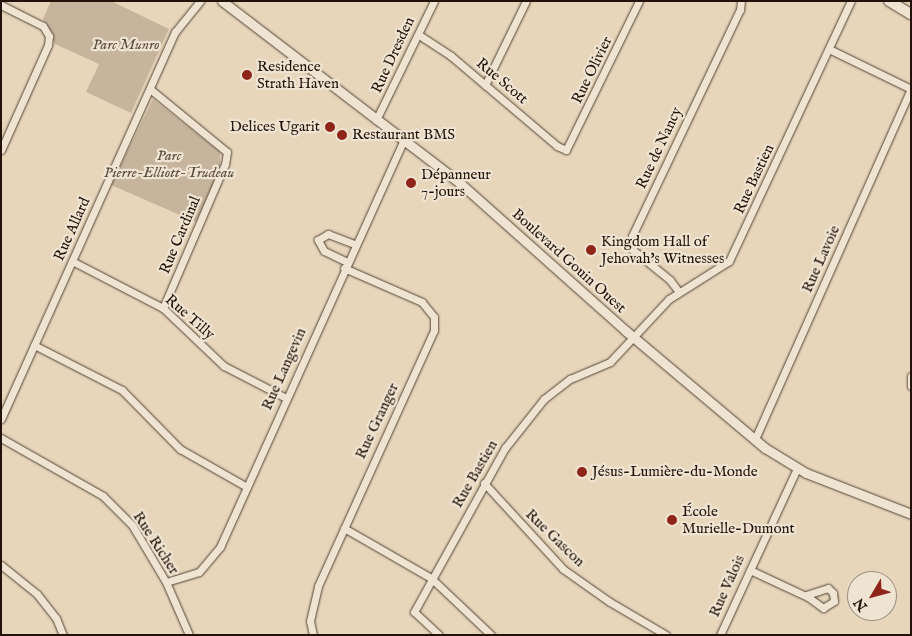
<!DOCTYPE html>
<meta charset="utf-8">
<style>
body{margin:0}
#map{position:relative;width:912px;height:636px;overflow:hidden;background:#e7d6ba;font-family:"IM FELL English",serif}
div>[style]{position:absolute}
.green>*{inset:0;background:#c6b59c}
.roads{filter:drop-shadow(0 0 1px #534335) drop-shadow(0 0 1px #534335)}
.minor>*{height:7px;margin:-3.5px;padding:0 3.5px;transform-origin:3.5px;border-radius:3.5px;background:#efe4d2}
.tertiary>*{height:9px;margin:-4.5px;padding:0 4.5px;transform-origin:4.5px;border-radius:4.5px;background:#efe4d2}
.secondary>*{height:10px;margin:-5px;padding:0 5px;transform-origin:5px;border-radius:5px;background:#efe4d2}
.dots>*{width:14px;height:14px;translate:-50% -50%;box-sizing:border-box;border:2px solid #efe4d2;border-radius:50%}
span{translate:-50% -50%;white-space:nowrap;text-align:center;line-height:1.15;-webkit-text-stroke:4.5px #efe4d2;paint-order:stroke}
.park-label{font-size:15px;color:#5b4b3c;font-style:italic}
.street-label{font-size:15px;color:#221209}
.poi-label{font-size:15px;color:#221209}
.left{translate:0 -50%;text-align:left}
.right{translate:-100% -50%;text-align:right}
.frame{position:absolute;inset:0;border:2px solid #221209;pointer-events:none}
.north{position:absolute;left:847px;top:571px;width:50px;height:50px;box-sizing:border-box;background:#efe4d2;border:1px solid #9d9082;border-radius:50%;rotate:233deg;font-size:14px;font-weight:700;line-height:20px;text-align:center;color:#221209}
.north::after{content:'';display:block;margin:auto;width:18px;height:22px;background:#8f2418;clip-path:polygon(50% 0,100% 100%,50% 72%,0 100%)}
</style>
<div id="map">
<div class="green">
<i style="clip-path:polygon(51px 1px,111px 1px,169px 29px,131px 113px,86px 92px,99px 64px,55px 44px,43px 19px)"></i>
<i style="clip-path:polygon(153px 99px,220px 152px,220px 168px,196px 222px,111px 185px)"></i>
</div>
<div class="roads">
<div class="minor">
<i style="left:1px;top:5px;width:47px;rotate:26.6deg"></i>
<i style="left:43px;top:26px;width:12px;rotate:59deg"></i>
<i style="left:49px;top:36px;width:9px;rotate:96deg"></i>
<i style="left:48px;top:45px;width:115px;rotate:114.1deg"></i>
<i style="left:419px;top:35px;width:38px;rotate:33deg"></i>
<i style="left:451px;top:56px;width:139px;rotate:40.3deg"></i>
<i style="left:557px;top:146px;width:10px;rotate:24deg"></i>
<i style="left:566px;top:150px;width:166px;rotate:-63.9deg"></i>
<i style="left:829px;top:49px;width:91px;rotate:26deg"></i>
<i style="left:485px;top:85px;width:93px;rotate:-64deg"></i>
<i style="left:150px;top:89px;width:99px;rotate:39.3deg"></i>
<i style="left:227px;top:152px;width:12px;rotate:99deg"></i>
<i style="left:225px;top:164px;width:157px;rotate:113.3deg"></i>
<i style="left:376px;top:120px;width:132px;rotate:-64deg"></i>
<i style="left:72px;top:261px;width:102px;rotate:27.3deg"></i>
<i style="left:163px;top:308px;width:84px;rotate:43.6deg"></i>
<i style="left:224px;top:366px;width:70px;rotate:27.3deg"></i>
<i style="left:347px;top:262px;width:25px;rotate:-154deg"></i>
<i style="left:324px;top:251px;width:13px;rotate:-119deg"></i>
<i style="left:318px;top:240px;width:12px;rotate:-31deg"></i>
<i style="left:328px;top:234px;width:28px;rotate:21deg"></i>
<i style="left:679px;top:292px;width:15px;rotate:-127deg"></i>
<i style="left:670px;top:280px;width:48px;rotate:-141deg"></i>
<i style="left:633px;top:250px;width:14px;rotate:-94deg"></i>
<i style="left:632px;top:236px;width:250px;rotate:-64.5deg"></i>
<i style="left:740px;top:10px;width:9px;rotate:-84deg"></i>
<i style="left:34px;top:345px;width:99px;rotate:27.1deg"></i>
<i style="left:122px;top:390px;width:83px;rotate:45.5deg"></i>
<i style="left:180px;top:449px;width:77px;rotate:29.6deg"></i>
<i style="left:911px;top:376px;width:10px;rotate:90deg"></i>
<i style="left:1px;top:419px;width:424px;rotate:-65.8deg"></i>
<i style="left:175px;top:32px;width:40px;rotate:-51deg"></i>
<i style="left:1px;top:438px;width:117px;rotate:29.6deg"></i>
<i style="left:103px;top:496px;width:41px;rotate:45deg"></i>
<i style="left:132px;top:525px;width:66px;rotate:59.2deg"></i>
<i style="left:166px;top:582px;width:58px;rotate:66.5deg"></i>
<i style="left:755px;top:439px;width:383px;rotate:-66deg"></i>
<i style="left:484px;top:483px;width:117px;rotate:47.4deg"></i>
<i style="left:563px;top:569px;width:57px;rotate:35.1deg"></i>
<i style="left:610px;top:602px;width:65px;rotate:30.5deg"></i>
<i style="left:344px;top:528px;width:100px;rotate:29.9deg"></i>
<i style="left:431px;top:578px;width:83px;rotate:43.5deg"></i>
<i style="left:1px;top:565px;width:46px;rotate:38.9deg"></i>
<i style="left:37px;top:594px;width:31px;rotate:52deg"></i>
<i style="left:56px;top:618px;width:18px;rotate:68deg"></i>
<i style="left:750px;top:570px;width:64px;rotate:25deg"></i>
<i style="left:808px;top:597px;width:19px;rotate:36deg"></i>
<i style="left:823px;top:608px;width:13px;rotate:-32deg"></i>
<i style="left:834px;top:601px;width:8px;rotate:-97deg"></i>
<i style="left:833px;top:593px;width:7px;rotate:-135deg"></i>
<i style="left:828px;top:588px;width:23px;rotate:162deg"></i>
<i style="left:166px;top:582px;width:34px;rotate:-17deg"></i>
<i style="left:199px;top:572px;width:33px;rotate:-50deg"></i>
<i style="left:220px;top:547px;width:445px;rotate:-65.7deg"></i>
<i style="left:313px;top:635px;width:14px;rotate:-102deg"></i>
<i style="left:310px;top:621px;width:36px;rotate:-77deg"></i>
<i style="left:318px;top:586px;width:281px;rotate:-65.6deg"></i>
<i style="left:434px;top:330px;width:13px;rotate:-90deg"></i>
<i style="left:434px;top:317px;width:19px;rotate:-129deg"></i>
<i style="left:422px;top:302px;width:85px;rotate:-156.4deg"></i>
<i style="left:439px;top:635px;width:34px;rotate:-137deg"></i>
<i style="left:414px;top:612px;width:188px;rotate:-61deg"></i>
<i style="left:505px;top:448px;width:63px;rotate:-51.5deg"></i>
<i style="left:544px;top:399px;width:33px;rotate:-38deg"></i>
<i style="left:570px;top:379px;width:43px;rotate:-23deg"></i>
<i style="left:610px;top:362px;width:86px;rotate:-46.9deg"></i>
<i style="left:669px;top:299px;width:71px;rotate:-32.3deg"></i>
<i style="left:729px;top:261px;width:287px;rotate:-64.9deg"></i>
<i style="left:720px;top:635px;width:184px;rotate:-65.2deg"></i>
</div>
<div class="tertiary">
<i style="left:222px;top:1px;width:301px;rotate:37.4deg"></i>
<i style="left:461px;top:184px;width:221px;rotate:41.7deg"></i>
<i style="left:626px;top:331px;width:182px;rotate:40.1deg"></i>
<i style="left:765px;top:448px;width:48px;rotate:31.4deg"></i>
<i style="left:806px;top:473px;width:113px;rotate:21.3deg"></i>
</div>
<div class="secondary">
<i style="left:889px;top:1px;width:26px;rotate:31deg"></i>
</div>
</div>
<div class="dots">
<i style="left:247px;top:75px;background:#8f2418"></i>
<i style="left:330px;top:127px;background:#8f2418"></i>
<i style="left:342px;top:135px;background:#8f2418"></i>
<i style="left:411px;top:183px;background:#8f2418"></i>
<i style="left:591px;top:250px;background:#8f2418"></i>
<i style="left:582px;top:472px;background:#8f2418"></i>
<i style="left:672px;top:520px;background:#8f2418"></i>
</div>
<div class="park-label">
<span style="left:126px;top:45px">Parc Munro</span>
<span style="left:169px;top:164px">Parc<br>Pierre-Elliott-Trudeau</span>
</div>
<div class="street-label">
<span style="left:393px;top:55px;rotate:-65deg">Rue Dresden</span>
<span style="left:592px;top:70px;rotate:-64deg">Rue Olivier</span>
<span style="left:502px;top:81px;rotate:40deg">Rue Scott</span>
<span style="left:659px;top:148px;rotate:-65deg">Rue de Nancy</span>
<span style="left:754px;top:179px;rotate:-65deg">Rue Bastien</span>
<span style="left:72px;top:229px;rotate:-66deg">Rue Allard</span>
<span style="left:180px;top:235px;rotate:-67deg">Rue Cardinal</span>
<span style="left:821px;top:259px;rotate:-66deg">Rue Lavoie</span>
<span style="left:569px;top:261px;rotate:42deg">Boulevard Gouin Ouest</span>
<span style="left:190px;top:317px;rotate:41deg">Rue Tilly</span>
<span style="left:284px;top:369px;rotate:-66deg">Rue Langevin</span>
<span style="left:377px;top:421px;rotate:-65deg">Rue Granger</span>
<span style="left:475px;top:474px;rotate:-60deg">Rue Bastien</span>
<span style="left:555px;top:538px;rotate:44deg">Rue Gascon</span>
<span style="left:156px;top:543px;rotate:57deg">Rue Richer</span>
<span style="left:727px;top:586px;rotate:-66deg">Rue Valois</span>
</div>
<div class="poi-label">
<span class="left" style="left:257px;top:75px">Residence<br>Strath Haven</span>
<span class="right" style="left:320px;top:127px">Delices Ugarit</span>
<span class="left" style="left:352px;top:135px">Restaurant BMS</span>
<span class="left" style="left:421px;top:183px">Dépanneur<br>7-jours</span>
<span class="left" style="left:601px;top:250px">Kingdom Hall of<br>Jehovah's Witnesses</span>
<span class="left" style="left:592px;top:472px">Jésus-Lumière-du-Monde</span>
<span class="left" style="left:682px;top:520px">École<br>Murielle-Dumont</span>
</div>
<div class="frame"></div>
<div class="north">N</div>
</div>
